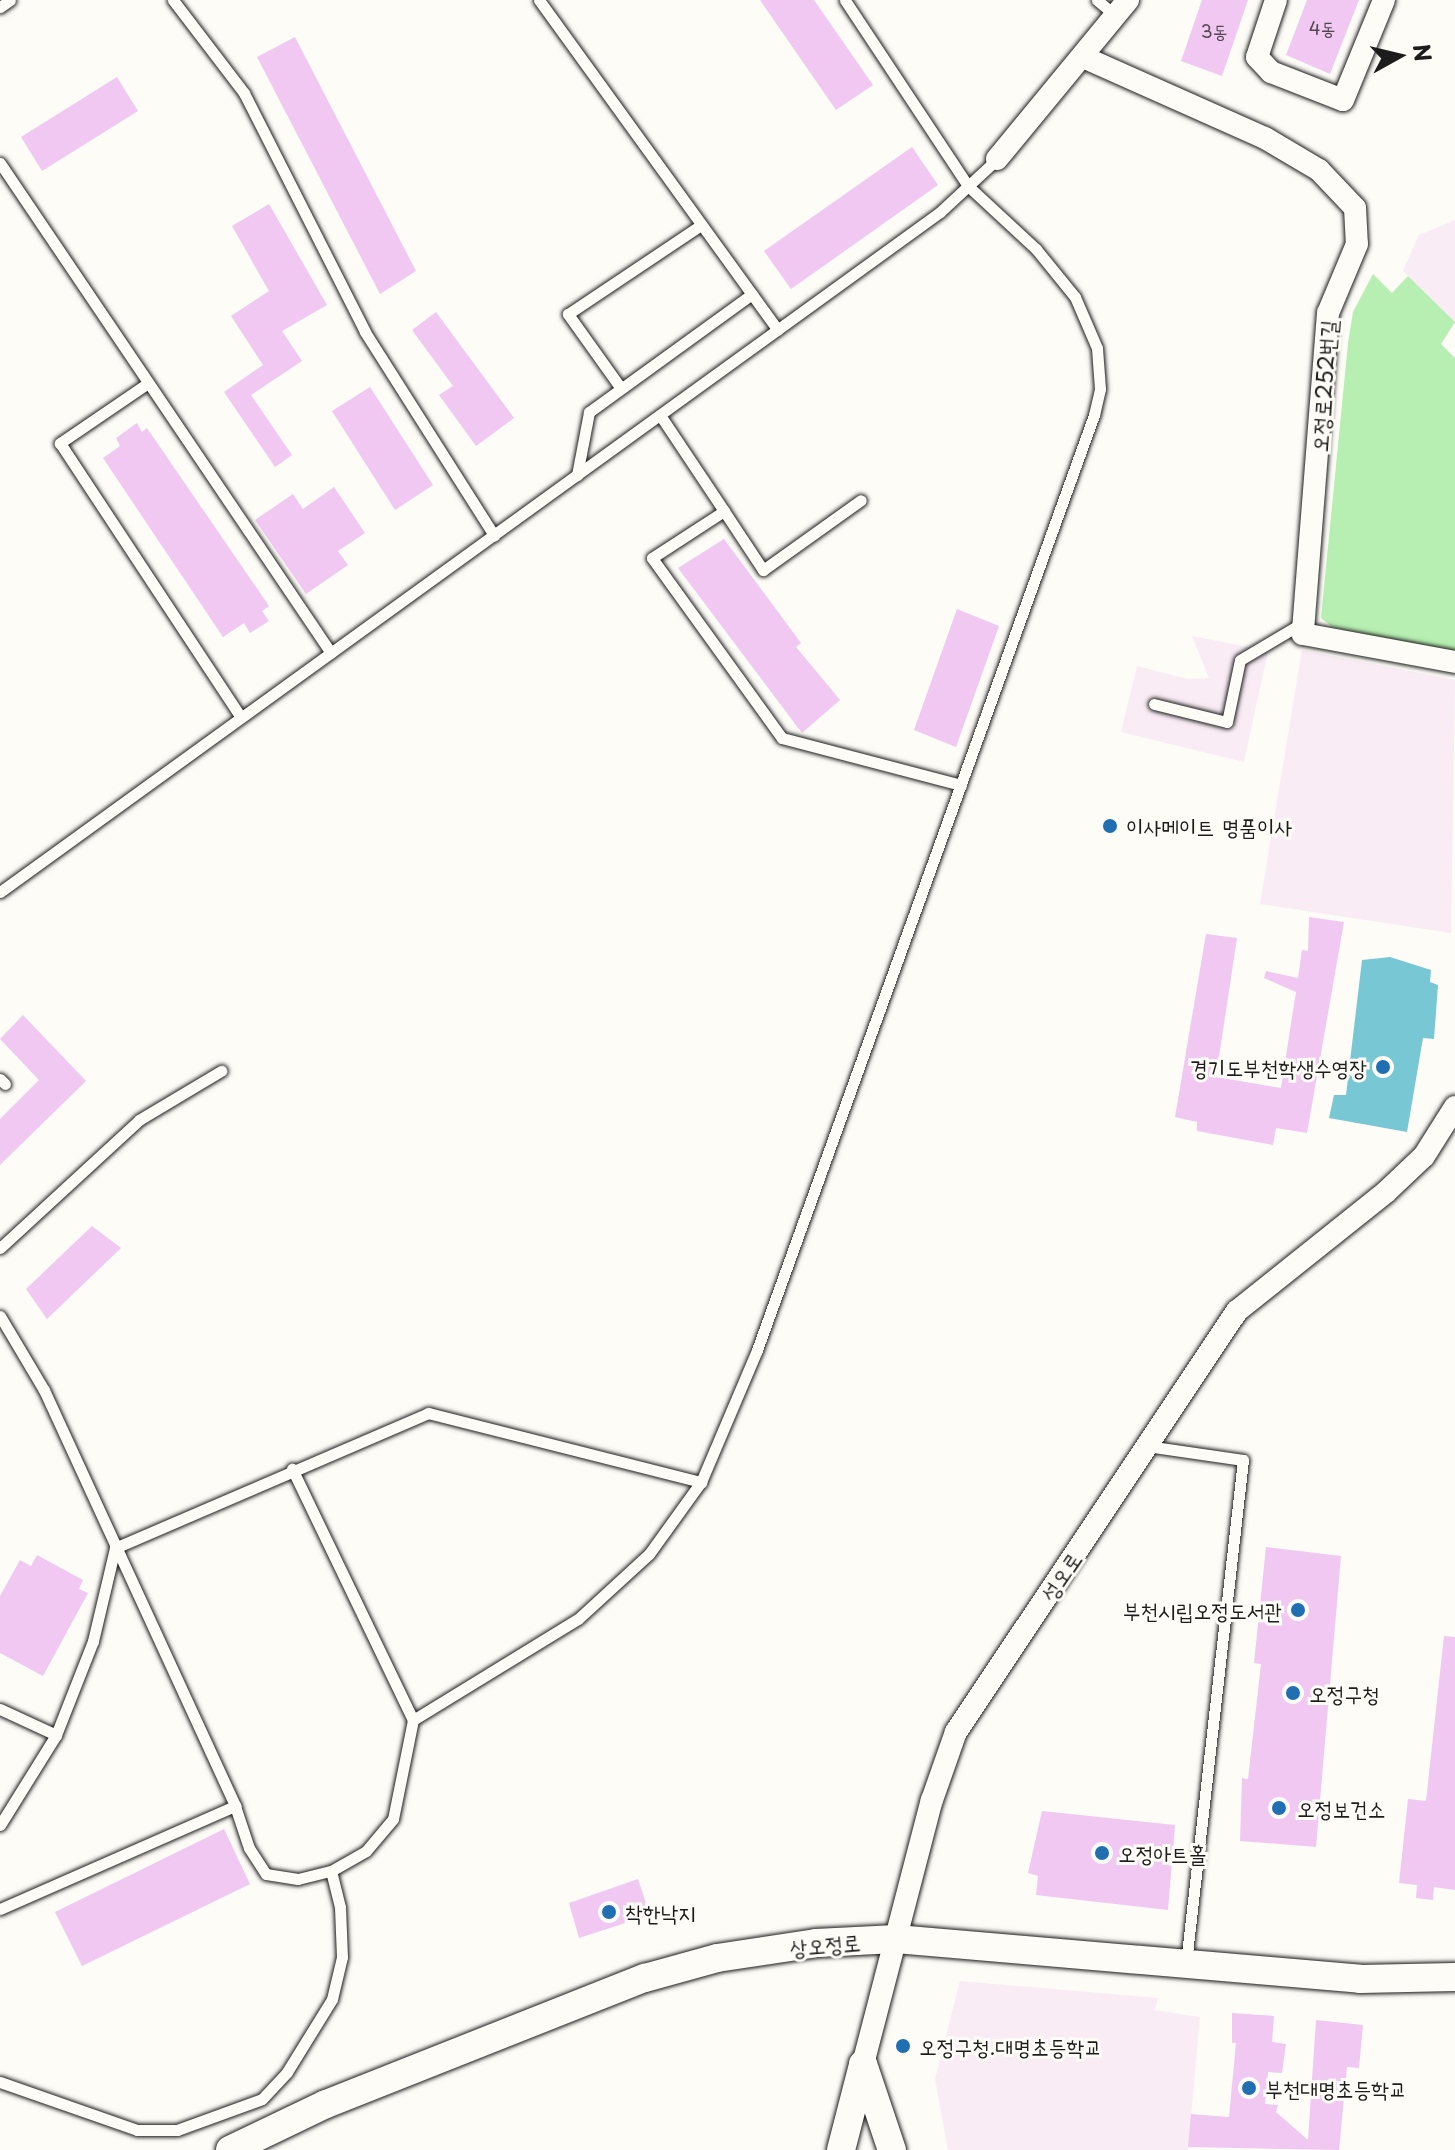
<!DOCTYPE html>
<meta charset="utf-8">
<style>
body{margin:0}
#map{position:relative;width:1455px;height:2150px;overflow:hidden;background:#fdfcf7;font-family:"Playpen Sans","Poor Story",sans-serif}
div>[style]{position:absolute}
.built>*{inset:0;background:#f9ecf5}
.green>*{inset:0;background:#b7efb2}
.water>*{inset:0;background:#78c7d5}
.building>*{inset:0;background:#f0c8f1}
.roads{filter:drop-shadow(0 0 2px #1c1c1c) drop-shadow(0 0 2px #1c1c1c)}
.service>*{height:11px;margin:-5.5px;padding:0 5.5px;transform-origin:5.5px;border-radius:5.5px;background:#fdfcf7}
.minor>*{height:22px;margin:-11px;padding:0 11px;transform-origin:11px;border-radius:11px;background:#fdfcf7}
.tertiary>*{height:28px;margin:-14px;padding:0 14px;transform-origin:14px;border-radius:14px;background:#fdfcf7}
.dots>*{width:22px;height:22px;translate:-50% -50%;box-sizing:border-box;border:4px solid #fdfcf7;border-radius:50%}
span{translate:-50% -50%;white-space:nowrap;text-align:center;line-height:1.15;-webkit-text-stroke:6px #fdfcf7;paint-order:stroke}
.number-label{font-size:18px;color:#514751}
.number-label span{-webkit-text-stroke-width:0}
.street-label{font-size:22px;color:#1c1c1c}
.poi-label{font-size:22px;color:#1c1c1c}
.left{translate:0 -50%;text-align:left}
.right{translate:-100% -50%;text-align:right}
.north{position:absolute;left:1359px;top:16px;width:80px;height:80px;-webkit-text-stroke:6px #fdfcf7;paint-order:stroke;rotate:82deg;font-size:22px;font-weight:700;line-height:32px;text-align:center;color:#1c1c1c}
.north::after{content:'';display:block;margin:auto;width:28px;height:36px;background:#1c1c1c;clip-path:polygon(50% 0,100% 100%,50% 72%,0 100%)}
</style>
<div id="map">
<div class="built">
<i style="clip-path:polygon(1455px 220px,1455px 322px,1403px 271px,1419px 235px)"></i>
<i style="clip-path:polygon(1192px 636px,1268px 651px,1244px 762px,1121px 732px,1137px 666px,1188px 679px,1209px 678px)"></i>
<i style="clip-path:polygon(1302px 650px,1455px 680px,1451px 933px,1260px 904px)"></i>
<i style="clip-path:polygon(960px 1981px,1158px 1998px,1155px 2010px,1200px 2017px,1188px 2150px,948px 2150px,935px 2079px)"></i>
</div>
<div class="green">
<i style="clip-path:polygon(1373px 274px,1392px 293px,1408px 276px,1455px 322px,1441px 344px,1455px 358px,1455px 652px,1332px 627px,1321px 618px,1348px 343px,1353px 312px)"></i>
</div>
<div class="water">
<i style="clip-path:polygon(1390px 957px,1431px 970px,1430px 982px,1438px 985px,1434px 1039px,1423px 1038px,1407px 1132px,1329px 1118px,1334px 1095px,1346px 1095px,1362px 960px)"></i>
</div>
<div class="building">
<i style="clip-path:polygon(760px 0,814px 0,873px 85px,836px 110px)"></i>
<i style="clip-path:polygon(1202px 0,1248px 0,1222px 76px,1181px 61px)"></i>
<i style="clip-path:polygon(1307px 0,1359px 0,1330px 74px,1286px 55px)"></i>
<i style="clip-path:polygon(295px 37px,416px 271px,380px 294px,257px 57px)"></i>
<i style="clip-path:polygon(117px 77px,138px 111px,42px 171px,21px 137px)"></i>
<i style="clip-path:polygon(912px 147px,938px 185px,791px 289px,764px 251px)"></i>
<i style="clip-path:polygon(269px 204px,327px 305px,282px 331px,302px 361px,251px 395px,292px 455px,275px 467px,224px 392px,263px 365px,231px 316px,269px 291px,232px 226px)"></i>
<i style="clip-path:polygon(436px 312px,514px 418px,476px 446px,439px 395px,453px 386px,412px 330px)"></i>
<i style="clip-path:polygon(370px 387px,433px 485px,395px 510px,332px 411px)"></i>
<i style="clip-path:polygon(137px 423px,142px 432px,147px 428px,269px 606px,262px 611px,269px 621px,250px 633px,244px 623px,223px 637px,103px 458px,120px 446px,116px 438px)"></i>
<i style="clip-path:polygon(334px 487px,365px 533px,338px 551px,348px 565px,306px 594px,255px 520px,293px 494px,303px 509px)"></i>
<i style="clip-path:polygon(724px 539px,801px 643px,796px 647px,840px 700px,802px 733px,678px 568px)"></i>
<i style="clip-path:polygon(957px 609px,999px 626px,956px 747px,914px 730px)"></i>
<i style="clip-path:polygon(1309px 917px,1344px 922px,1307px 1133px,1276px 1128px,1273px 1145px,1197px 1131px,1197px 1122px,1175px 1117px,1206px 934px,1237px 938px,1216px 1077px,1281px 1088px,1296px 992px,1264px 978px,1266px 971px,1298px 978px,1302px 950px,1308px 951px)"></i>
<i style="clip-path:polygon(23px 1015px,86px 1081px,0 1165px,0 1119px,39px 1080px,0 1039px)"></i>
<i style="clip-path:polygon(92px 1226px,121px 1248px,47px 1319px,26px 1289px)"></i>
<i style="clip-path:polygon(1266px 1547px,1341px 1556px,1316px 1847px,1240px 1841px,1242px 1778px,1248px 1779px,1261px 1664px,1254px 1663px)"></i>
<i style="clip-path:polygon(37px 1555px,83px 1580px,79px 1589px,88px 1593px,43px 1676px,0 1653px,0 1596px,20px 1560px,31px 1566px)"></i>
<i style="clip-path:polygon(1444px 1636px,1455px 1637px,1455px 1890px,1434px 1887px,1433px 1900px,1416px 1898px,1417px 1885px,1399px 1883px,1408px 1799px,1426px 1801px)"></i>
<i style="clip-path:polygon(1042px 1811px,1175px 1825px,1168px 1910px,1036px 1895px,1038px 1876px,1028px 1873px)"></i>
<i style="clip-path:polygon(224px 1829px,250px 1884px,82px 1966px,55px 1912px)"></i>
<i style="clip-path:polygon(638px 1879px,650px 1915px,579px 1938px,569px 1903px)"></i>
<i style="clip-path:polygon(1232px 2013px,1274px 2016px,1272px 2042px,1286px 2044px,1282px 2073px,1268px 2072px,1265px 2104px,1278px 2105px,1276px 2112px,1308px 2140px,1316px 2020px,1363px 2025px,1359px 2068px,1347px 2067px,1339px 2150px,1188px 2147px,1191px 2114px,1229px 2117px,1236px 2043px,1232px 2043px)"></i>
</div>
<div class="roads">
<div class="service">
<i style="left:173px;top:0;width:117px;rotate:52.6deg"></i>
<i style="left:244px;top:93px;width:268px;rotate:63.1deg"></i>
<i style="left:365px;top:332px;width:241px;rotate:57.6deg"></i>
<i style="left:539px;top:0;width:407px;rotate:54.1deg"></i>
<i style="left:1097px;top:0;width:25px;rotate:40deg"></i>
<i style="left:0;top:7px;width:12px;rotate:-35deg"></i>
<i style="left:0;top:163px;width:591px;rotate:55.96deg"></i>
<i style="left:148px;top:383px;width:107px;rotate:145.7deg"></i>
<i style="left:60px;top:443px;width:328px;rotate:56.6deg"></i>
<i style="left:620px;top:387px;width:90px;rotate:-125.5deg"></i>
<i style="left:568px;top:314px;width:160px;rotate:-33.8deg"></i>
<i style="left:660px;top:415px;width:115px;rotate:56.3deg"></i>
<i style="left:724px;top:511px;width:86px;rotate:146.9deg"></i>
<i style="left:652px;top:558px;width:222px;rotate:54.2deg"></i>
<i style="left:782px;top:738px;width:185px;rotate:14.7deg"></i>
<i style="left:577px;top:475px;width:64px;rotate:-79.2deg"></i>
<i style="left:589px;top:412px;width:201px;rotate:-35.9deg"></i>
<i style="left:724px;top:511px;width:71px;rotate:56.5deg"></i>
<i style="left:763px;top:570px;width:120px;rotate:-35.5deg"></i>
<i style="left:1154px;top:704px;width:75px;rotate:13.9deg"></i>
<i style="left:1227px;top:722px;width:63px;rotate:-78.2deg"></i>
<i style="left:1240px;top:660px;width:74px;rotate:-30.7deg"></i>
<i style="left:0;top:892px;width:1160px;rotate:-35.88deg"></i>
<i style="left:940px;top:212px;width:78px;rotate:-42.9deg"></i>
<i style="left:0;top:1079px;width:7px;rotate:45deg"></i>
<i style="left:0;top:1248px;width:189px;rotate:-42.6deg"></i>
<i style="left:139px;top:1120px;width:96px;rotate:-30.9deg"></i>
<i style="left:0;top:1316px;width:86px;rotate:59.3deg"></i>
<i style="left:44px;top:1390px;width:458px;rotate:65.3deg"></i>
<i style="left:235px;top:1806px;width:44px;rotate:71.6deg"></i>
<i style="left:249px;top:1848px;width:31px;rotate:57deg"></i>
<i style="left:266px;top:1874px;width:32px;rotate:9deg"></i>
<i style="left:298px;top:1879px;width:34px;rotate:-14deg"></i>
<i style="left:331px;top:1871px;width:40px;rotate:-29.7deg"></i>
<i style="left:366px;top:1851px;width:42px;rotate:-49.8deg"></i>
<i style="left:393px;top:1819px;width:101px;rotate:-78.6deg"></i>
<i style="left:413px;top:1720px;width:279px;rotate:-115.7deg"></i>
<i style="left:1147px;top:1446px;width:97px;rotate:8.3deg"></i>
<i style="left:1243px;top:1460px;width:506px;rotate:96.47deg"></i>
<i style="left:0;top:1709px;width:62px;rotate:24.9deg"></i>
<i style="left:413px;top:1720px;width:193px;rotate:-31.5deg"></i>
<i style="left:578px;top:1619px;width:96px;rotate:-42.5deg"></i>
<i style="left:649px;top:1554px;width:89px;rotate:-54.2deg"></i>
<i style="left:701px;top:1482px;width:143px;rotate:-67deg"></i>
<i style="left:757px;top:1350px;width:994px;rotate:-70.18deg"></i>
<i style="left:1094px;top:415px;width:27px;rotate:-77deg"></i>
<i style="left:1100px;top:389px;width:41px;rotate:-94.2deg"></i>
<i style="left:1097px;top:348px;width:56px;rotate:-113.3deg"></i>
<i style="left:1075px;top:297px;width:62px;rotate:-129.1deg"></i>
<i style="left:1036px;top:249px;width:93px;rotate:-137.2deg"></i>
<i style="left:968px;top:186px;width:223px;rotate:-123.5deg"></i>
<i style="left:0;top:1825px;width:106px;rotate:-58.1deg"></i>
<i style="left:56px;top:1735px;width:101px;rotate:-68.5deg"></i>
<i style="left:93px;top:1641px;width:96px;rotate:-76.7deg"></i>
<i style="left:115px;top:1548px;width:341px;rotate:-23.3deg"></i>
<i style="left:428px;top:1413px;width:282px;rotate:14.2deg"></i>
<i style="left:0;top:1909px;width:257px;rotate:-23.7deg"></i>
<i style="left:0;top:2082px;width:145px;rotate:19.3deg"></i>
<i style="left:137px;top:2130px;width:40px"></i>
<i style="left:177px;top:2130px;width:90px;rotate:-20deg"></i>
<i style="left:262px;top:2099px;width:37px;rotate:-47deg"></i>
<i style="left:287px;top:2072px;width:86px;rotate:-58.3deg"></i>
<i style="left:332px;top:1999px;width:43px;rotate:-76.6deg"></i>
<i style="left:342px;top:1957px;width:50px;rotate:-92.3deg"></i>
<i style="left:340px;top:1907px;width:37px;rotate:-104deg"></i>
</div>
<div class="minor">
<i style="left:1276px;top:0;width:60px;rotate:108.4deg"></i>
<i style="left:1257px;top:57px;width:21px;rotate:47deg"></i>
<i style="left:1271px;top:72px;width:77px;rotate:21.3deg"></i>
<i style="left:1343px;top:100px;width:108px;rotate:-67.7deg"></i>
<i style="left:1083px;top:57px;width:199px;rotate:24deg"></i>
<i style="left:1265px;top:138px;width:63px;rotate:30.7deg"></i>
<i style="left:1319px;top:170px;width:52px;rotate:46.5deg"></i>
<i style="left:1355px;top:208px;width:36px;rotate:87deg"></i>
<i style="left:1357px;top:244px;width:75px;rotate:112.8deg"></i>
<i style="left:1328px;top:313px;width:322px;rotate:94.5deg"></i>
<i style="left:1303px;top:634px;width:155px;rotate:10.4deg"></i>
<i style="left:997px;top:159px;width:206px;rotate:-50.5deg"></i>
<i style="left:863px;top:2064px;width:273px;rotate:-75.4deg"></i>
<i style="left:932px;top:1800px;width:72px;rotate:-70.6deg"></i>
<i style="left:956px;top:1732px;width:506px;rotate:-56.28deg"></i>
<i style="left:1237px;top:1311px;width:191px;rotate:-38.6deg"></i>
<i style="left:1386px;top:1192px;width:52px;rotate:-43.5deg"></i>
<i style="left:1424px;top:1156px;width:58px;rotate:-57.7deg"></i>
</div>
<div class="tertiary">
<i style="left:863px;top:2064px;width:91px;rotate:71.4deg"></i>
<i style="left:230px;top:2150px;width:106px;rotate:-25.6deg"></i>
<i style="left:326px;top:2104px;width:343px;rotate:-21.6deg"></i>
<i style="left:645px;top:1978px;width:75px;rotate:-15.5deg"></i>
<i style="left:717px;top:1958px;width:100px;rotate:-8.6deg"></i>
<i style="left:816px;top:1943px;width:80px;rotate:-2.9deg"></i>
<i style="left:896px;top:1939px;width:466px;rotate:4.9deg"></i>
<i style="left:1360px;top:1979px;width:95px;rotate:-1.2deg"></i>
<i style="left:841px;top:2150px;width:88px;rotate:-75.5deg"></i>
</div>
</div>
<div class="dots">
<i style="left:1110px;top:826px;background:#1f6fb2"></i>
<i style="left:1383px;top:1067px;background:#1f6fb2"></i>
<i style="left:1298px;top:1610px;background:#1f6fb2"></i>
<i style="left:1293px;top:1693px;background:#1f6fb2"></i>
<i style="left:1279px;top:1808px;background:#1f6fb2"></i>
<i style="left:1102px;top:1853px;background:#1f6fb2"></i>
<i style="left:609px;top:1912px;background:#1f6fb2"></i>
<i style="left:903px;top:2046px;background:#1f6fb2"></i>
<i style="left:1249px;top:2088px;background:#1f6fb2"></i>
</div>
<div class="number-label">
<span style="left:1322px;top:28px">4동</span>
<span style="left:1214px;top:31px">3동</span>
</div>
<div class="street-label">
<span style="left:1323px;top:386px;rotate:-86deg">오정로252번길</span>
<span style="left:1060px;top:1576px;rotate:-56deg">성오로</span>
<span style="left:825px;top:1944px;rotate:-5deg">상오정로</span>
</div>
<div class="poi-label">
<span class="left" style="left:1126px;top:826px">이사메이트 명품이사</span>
<span class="right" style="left:1367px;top:1067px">경기도부천학생수영장</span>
<span class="right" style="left:1282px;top:1610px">부천시립오정도서관</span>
<span class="left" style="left:1309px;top:1693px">오정구청</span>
<span class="left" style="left:1297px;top:1808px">오정보건소</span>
<span class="left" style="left:1118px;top:1853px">오정아트홀</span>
<span class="left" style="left:625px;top:1912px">착한낙지</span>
<span class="left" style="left:919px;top:2046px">오정구청.대명초등학교</span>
<span class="left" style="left:1265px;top:2088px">부천대명초등학교</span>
</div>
<div class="north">N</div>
</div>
